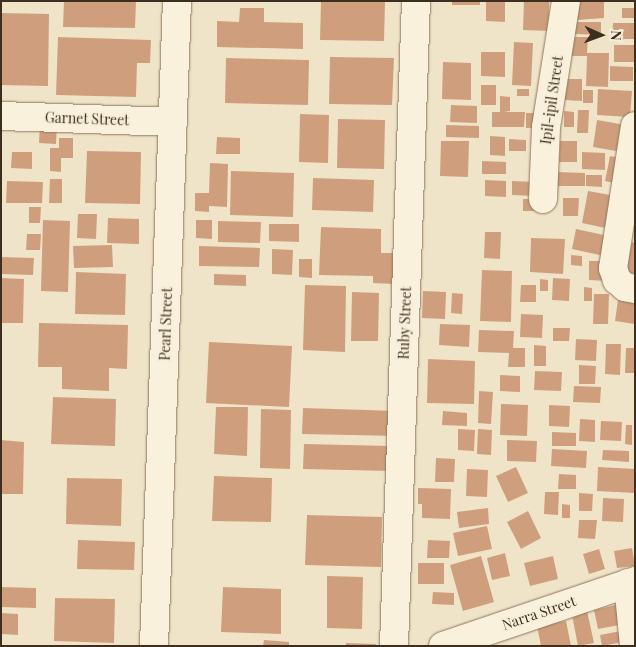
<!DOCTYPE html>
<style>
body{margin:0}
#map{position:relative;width:636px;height:647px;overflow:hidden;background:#f0e4c8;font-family:"Playfair Display",serif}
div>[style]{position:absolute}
.building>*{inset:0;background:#cf9f7d}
.roads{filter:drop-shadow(0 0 1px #8d765c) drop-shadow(0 0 1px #8d765c)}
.minor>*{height:28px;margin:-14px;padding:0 14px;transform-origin:14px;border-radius:14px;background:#faf1dc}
.tertiary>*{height:28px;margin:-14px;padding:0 14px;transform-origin:14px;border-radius:14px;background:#faf1dc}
span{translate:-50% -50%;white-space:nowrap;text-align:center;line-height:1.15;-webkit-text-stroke:4px #f7eed8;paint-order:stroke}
.street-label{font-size:14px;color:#3d2e20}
.frame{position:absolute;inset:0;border:2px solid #3d2e20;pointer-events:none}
.north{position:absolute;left:576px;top:10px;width:50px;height:50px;-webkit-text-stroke:4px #f7eed8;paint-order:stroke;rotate:92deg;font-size:14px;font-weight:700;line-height:20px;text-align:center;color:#3d2e20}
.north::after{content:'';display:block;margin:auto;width:18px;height:22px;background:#3d2e20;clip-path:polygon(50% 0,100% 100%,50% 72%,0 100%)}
</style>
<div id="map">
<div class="building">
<i style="clip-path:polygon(64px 1px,136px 1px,135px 28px,63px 27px)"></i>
<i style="clip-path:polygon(321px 1px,385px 1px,384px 41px,320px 40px)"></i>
<i style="clip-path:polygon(452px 1px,480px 1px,480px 5px,452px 5px)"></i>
<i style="clip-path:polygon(486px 1px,505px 1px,505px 22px,486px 21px)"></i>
<i style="clip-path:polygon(524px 1px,549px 1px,549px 31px,523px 30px)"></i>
<i style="clip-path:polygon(576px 1px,604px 1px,604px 18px,577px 20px)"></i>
<i style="clip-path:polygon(240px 8px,264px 8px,264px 22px,303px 23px,303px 49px,217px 47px,217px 21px,239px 22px)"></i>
<i style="clip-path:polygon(622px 8px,635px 8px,635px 18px,622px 18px)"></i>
<i style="clip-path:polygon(1px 13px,49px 14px,48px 86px,1px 85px)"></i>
<i style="clip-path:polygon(575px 22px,601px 22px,601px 35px,575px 34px)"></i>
<i style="clip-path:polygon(613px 23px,635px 23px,635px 39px,612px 39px)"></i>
<i style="clip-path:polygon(58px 37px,151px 40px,150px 63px,137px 63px,136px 97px,56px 95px)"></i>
<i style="clip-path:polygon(569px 37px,588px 37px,587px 53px,609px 53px,608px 87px,586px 86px,587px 56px,569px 56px)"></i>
<i style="clip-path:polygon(514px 42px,533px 43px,531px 86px,512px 85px)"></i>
<i style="clip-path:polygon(614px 45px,635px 45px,635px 62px,614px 62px)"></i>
<i style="clip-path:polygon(481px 52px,505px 52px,505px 77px,481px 76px)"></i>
<i style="clip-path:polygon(330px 57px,394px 58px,392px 105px,329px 104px)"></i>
<i style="clip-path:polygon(226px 58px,309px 60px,308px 105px,225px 103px)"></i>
<i style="clip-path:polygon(443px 62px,471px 63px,471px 100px,442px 99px)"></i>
<i style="clip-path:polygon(610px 66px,633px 67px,633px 81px,610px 81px)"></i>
<i style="clip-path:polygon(564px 79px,582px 79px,582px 101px,564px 100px)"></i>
<i style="clip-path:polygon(481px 85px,496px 85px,496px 105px,481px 105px)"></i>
<i style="clip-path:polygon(517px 89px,529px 89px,529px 96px,517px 96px)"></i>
<i style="clip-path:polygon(598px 89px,632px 91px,630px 117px,597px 115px)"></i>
<i style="clip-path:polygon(583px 90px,593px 90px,593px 103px,583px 103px)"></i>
<i style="clip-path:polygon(500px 96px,510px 97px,510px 111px,504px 112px,525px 112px,524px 127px,492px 127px,492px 112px,500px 112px)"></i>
<i style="clip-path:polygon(451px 105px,477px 106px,477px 123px,450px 122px)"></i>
<i style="clip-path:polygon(578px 110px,589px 110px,588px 133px,577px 133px)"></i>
<i style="clip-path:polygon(564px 111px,574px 112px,574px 127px,564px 127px)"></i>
<i style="clip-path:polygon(526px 113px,539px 113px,539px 128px,526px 128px)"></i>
<i style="clip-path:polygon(300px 114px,329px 115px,328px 163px,299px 162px)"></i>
<i style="clip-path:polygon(338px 119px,385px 120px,384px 169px,337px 168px)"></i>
<i style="clip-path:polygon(597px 120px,626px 125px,622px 152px,593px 147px)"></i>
<i style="clip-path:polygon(40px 124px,57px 124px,56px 144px,39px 143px)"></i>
<i style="clip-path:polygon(446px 125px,479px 126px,479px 138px,446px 137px)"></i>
<i style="clip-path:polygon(490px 136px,505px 137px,505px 156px,490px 155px)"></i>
<i style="clip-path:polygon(217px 137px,240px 138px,240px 154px,216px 154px)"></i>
<i style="clip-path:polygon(59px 138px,73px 138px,73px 158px,61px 158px,61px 172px,50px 171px,50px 148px,59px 148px)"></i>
<i style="clip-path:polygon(509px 139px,526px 140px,526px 151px,509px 151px)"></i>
<i style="clip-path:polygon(441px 141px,469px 141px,468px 177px,440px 176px)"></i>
<i style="clip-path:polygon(560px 141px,577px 141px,577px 162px,559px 162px)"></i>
<i style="clip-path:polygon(87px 151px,141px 152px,140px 204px,85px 203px)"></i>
<i style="clip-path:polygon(12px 152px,32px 152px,32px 169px,11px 168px)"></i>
<i style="clip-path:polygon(582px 152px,605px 153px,605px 170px,582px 169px)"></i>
<i style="clip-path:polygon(610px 156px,624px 159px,619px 184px,605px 181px)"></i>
<i style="clip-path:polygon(482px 161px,506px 162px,506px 174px,482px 174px)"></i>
<i style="clip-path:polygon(210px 163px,228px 164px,227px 207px,209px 206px,209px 212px,195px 211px,195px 193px,209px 193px)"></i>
<i style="clip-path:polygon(231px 171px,294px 173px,293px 217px,230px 215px)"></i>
<i style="clip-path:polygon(556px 172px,585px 173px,585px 186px,556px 186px)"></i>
<i style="clip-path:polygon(586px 175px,602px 175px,602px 187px,586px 186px)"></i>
<i style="clip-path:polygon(313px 178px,374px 180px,373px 212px,312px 210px)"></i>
<i style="clip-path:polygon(50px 179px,62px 179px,62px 203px,49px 203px)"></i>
<i style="clip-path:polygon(485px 180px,506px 181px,506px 197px,485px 196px)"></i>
<i style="clip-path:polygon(7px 181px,43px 182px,42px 203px,6px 203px)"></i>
<i style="clip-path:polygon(512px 181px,535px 182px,534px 196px,512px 195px)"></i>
<i style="clip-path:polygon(588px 191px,616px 196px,610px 229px,582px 223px)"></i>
<i style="clip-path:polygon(563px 198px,579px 198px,578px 216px,563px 216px)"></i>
<i style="clip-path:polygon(523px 199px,539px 199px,538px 211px,523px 211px)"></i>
<i style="clip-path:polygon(29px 207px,41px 207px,40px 223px,29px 223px)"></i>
<i style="clip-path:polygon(78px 214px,97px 214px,96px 239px,77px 238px)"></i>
<i style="clip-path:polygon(108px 218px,139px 219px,139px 244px,107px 243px)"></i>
<i style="clip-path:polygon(43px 220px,70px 221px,68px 292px,41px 291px)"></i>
<i style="clip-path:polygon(196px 220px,212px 220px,212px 239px,196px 238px)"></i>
<i style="clip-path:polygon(218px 221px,261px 222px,260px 243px,218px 242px)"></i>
<i style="clip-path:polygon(269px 224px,299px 224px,299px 242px,269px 241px)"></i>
<i style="clip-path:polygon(321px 227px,381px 229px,381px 253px,394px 253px,393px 284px,373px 283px,373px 276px,319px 275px)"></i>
<i style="clip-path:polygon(576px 229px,613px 237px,609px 257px,572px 249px)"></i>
<i style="clip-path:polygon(485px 232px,501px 232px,500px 259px,484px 258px)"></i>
<i style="clip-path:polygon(27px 234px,41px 234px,40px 250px,26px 250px)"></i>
<i style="clip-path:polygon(531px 238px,565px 239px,563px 274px,530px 272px)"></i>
<i style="clip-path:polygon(632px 242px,635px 243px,635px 274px,625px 272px)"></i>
<i style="clip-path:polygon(112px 245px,113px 267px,74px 268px,73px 246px)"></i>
<i style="clip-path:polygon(199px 246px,260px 248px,259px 267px,199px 266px)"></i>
<i style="clip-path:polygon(272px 249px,293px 250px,292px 275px,272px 274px)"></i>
<i style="clip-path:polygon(571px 255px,582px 256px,582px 266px,571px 265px)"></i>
<i style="clip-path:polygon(1px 257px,34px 258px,33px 275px,1px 274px)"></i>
<i style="clip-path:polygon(299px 259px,312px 259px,312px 278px,299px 277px)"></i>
<i style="clip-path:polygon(589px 261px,608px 261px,608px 281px,589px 280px)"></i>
<i style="clip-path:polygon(482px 270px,512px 271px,511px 322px,480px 321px)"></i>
<i style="clip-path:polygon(76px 272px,126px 274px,125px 315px,75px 314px)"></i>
<i style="clip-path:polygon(214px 274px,246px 275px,246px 286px,214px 285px)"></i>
<i style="clip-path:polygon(1px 278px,24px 279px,23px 323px,1px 323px)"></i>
<i style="clip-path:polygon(553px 278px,570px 279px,569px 301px,552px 300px)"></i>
<i style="clip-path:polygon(540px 279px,548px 280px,548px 291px,540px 291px)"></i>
<i style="clip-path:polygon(305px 285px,346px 286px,345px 352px,303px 350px)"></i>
<i style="clip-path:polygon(521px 285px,536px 285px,536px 302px,520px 302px)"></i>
<i style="clip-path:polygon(584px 287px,592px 288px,592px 301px,584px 301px)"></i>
<i style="clip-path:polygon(423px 291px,446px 292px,445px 319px,422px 318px)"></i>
<i style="clip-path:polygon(352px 292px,379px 293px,378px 341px,351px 341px)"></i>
<i style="clip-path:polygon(452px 293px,463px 294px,462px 314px,451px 313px)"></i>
<i style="clip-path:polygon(594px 294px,609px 294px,608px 324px,593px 324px)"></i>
<i style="clip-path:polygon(618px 300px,635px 303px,635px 324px,615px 321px)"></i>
<i style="clip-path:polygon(521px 314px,543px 315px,542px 338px,520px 337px)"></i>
<i style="clip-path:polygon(39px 323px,128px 325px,127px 369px,109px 368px,109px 391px,62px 389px,62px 367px,38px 367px)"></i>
<i style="clip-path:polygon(440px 324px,470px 325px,469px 347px,439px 345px)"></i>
<i style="clip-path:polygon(553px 328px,570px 328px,569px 341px,553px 341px)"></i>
<i style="clip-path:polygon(479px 330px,514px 331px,513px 348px,525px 348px,525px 367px,508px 367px,509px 353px,478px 352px)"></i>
<i style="clip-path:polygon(576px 339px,597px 340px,596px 361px,575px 360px)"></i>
<i style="clip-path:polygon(209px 342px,292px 346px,289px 407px,206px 403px)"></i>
<i style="clip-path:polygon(606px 344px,621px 344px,620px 375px,605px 374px)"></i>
<i style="clip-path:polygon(534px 345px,546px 346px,546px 366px,534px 366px)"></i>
<i style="clip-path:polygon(626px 348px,635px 348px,635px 373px,625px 373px)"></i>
<i style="clip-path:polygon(428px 359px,475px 361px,474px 404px,427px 403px)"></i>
<i style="clip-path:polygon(579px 365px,596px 366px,595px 384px,579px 384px)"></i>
<i style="clip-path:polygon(535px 371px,562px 372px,561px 391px,534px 390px)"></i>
<i style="clip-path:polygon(500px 375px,520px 376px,520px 392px,500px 391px)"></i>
<i style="clip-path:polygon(574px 386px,601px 387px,600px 403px,573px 402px)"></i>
<i style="clip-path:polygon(479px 391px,493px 392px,491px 424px,478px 423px)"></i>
<i style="clip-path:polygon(53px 397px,116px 399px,115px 446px,51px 444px)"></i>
<i style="clip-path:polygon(501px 404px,528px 405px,527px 436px,500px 435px)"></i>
<i style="clip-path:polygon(549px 405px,570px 406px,569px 427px,549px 426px)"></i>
<i style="clip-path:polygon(216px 407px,248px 407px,247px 456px,214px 454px)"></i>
<i style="clip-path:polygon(303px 408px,398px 411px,397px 436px,302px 434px)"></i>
<i style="clip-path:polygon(261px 409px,291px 410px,290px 469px,260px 468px)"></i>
<i style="clip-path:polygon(443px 411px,467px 413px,467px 426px,442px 425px)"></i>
<i style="clip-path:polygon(580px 419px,595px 420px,595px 442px,579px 441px)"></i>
<i style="clip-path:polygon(601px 421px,622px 422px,621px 441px,600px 440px)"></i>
<i style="clip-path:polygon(626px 425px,632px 425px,632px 445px,625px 444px)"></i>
<i style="clip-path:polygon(458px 429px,475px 430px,474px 451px,458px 450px)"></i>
<i style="clip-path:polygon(478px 429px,492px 430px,491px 455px,477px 454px)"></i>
<i style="clip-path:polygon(552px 432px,576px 433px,576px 446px,552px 446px)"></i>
<i style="clip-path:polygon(1px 440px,24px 442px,23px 494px,1px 494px)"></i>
<i style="clip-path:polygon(507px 440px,537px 441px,536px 462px,507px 461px)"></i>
<i style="clip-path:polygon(304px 444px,391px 446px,390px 471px,303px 469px)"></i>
<i style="clip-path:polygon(552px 449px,587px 451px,586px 468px,551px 466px)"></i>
<i style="clip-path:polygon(603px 450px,629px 451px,629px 462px,602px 460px)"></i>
<i style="clip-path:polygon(436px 458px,455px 459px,454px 482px,435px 482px)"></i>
<i style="clip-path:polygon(516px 467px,528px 493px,508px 502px,496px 476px)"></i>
<i style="clip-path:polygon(598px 467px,635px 469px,635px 493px,597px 491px)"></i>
<i style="clip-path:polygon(467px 469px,488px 470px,487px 497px,466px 496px)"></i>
<i style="clip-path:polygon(559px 474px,576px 475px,576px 489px,558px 489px)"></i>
<i style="clip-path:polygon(214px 476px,272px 478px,271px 522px,212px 521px)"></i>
<i style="clip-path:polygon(67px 478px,122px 479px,121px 526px,66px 524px)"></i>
<i style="clip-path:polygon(418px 488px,451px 489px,450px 519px,422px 518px,422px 504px,418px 504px)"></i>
<i style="clip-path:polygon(545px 492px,559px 492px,558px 515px,544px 514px)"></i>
<i style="clip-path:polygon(579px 493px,593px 494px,592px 511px,579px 511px)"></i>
<i style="clip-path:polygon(603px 498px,624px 499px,623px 522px,602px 521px)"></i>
<i style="clip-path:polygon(562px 504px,570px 505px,570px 518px,562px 518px)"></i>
<i style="clip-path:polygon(488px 508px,489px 524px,459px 528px,457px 512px)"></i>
<i style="clip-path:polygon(528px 511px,541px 538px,521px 549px,507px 522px)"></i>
<i style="clip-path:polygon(307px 515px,382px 517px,381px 567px,305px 565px)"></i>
<i style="clip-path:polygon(579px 520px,597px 520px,595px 539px,578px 538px)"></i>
<i style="clip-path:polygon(487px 526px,492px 549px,458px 556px,453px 533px)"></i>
<i style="clip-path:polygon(78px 540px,135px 542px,134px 570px,77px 569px)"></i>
<i style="clip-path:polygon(428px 540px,450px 541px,449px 558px,427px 558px)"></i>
<i style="clip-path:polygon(632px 548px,635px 566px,617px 568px,614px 551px)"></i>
<i style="clip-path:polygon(599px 549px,605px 569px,589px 574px,583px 554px)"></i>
<i style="clip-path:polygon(505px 553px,510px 576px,492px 580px,487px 558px)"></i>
<i style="clip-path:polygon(481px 556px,494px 602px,463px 611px,450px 565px)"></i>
<i style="clip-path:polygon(553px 556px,558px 579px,530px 586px,524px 563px)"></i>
<i style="clip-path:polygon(418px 563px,444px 563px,444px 584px,418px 584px)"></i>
<i style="clip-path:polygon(327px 576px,363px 577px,362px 629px,327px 628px)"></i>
<i style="clip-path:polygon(1px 587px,36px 588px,36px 608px,1px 607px)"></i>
<i style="clip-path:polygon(223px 587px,281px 589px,281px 634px,221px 632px)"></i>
<i style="clip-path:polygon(433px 592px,454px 593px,454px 605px,432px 604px)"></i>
<i style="clip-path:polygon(55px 598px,115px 599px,114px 643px,54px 641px)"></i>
<i style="clip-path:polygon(620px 604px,624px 624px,598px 629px,594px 610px)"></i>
<i style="clip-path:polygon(587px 611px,594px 643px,578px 646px,572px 615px)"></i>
<i style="clip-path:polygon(1px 613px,18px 614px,18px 635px,1px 634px)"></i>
<i style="clip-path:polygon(566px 621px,571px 646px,541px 646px,537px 626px)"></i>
<i style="clip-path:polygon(621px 631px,623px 642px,602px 646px,600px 635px)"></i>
<i style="clip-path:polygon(264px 640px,289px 642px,289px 646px,263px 646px)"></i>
<i style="clip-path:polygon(346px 643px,376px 644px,376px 646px,346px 646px)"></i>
</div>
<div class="roads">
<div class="minor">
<i style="left:1px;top:116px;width:172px;rotate:2deg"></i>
<i style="left:635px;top:126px;width:144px;rotate:98.8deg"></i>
<i style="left:613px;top:268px;width:13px;rotate:72deg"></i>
<i style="left:617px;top:280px;width:11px;rotate:41deg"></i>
<i style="left:625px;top:287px;width:10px;rotate:11deg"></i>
<i style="left:543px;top:199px;width:72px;rotate:-87.6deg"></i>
<i style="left:546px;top:127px;width:128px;rotate:-81deg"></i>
<i style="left:628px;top:583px;width:63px;rotate:84.6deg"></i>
<i style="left:154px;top:646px;width:645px;rotate:-87.96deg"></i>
<i style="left:443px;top:646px;width:203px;rotate:-18.7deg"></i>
</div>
<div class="tertiary">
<i style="left:394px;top:646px;width:645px;rotate:-88.05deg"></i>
</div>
</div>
<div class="street-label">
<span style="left:552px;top:100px;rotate:-82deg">Ipil-ipil Street</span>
<span style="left:87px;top:119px;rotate:2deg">Garnet Street</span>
<span style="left:405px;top:323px;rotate:-88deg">Ruby Street</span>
<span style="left:166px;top:324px;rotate:-88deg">Pearl Street</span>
<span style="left:539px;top:613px;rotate:-19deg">Narra Street</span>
</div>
<div class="frame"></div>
<div class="north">N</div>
</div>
